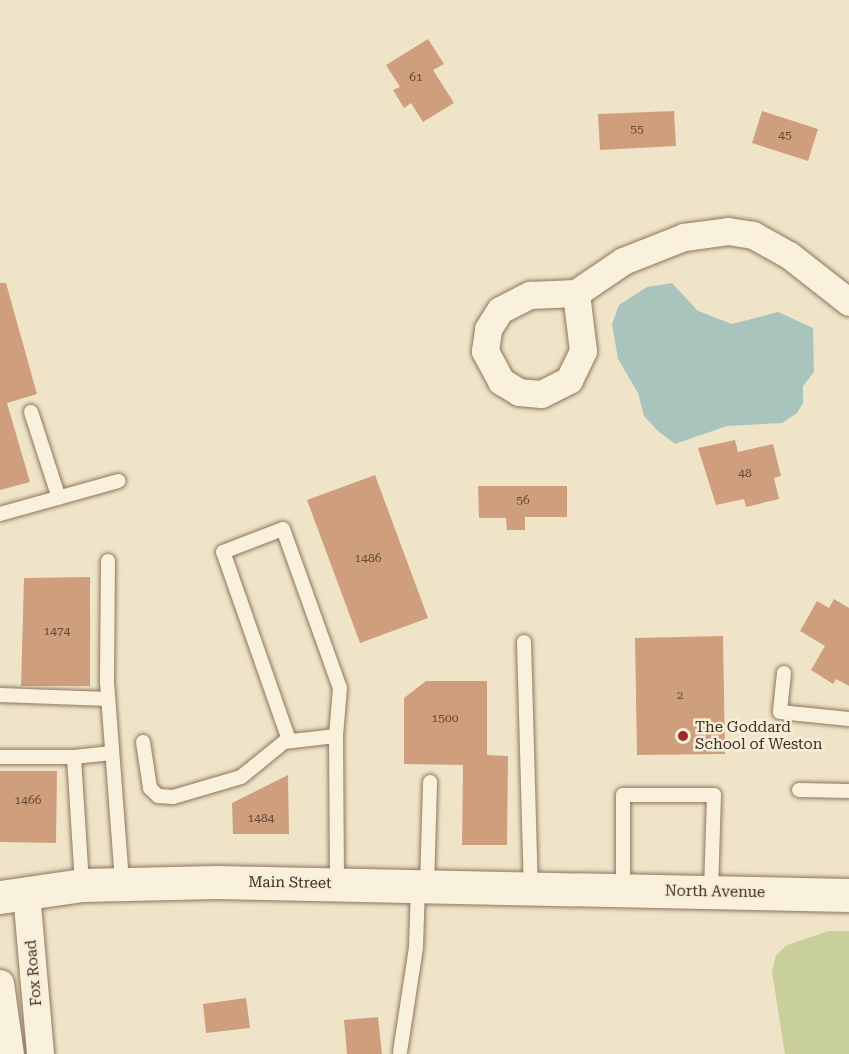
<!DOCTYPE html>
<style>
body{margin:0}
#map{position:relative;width:849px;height:1054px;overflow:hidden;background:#f0e4c8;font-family:"Roboto Serif",serif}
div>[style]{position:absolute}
.green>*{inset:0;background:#c9cf9b}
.water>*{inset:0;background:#a9c4bc}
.building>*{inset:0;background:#cf9f7d}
.roads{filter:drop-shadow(0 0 2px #8d765c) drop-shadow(0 0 2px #8d765c)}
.service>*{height:14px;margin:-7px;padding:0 7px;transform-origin:7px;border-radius:7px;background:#faf1dc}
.minor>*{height:27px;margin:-13.5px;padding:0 13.5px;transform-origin:13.5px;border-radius:13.5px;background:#faf1dc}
.secondary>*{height:33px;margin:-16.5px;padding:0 16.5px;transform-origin:16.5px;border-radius:16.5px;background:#faf1dc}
.dots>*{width:16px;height:16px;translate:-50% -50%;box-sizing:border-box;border:3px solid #f7eed8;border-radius:50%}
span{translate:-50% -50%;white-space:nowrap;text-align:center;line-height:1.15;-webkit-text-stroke:5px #f7eed8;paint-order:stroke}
.number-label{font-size:12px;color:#624a37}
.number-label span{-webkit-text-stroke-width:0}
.poi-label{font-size:15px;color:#3d2e20}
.left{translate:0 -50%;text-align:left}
.street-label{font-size:15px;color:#3d2e20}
</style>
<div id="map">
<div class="green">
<i style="clip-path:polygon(829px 931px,849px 931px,849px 1054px,785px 1054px,772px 972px,776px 955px,787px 945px)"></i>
</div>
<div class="water">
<i style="clip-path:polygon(672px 283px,698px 311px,732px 324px,778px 312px,813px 328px,814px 372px,803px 386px,803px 403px,797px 413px,782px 423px,727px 426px,675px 444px,658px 431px,644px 416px,638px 393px,618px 359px,612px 324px,619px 305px,647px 287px)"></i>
</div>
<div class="building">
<i style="clip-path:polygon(428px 39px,444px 64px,433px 70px,454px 103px,423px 122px,411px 103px,404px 108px,393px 90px,400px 87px,386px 65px)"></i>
<i style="clip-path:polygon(674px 111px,676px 146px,600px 150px,598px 114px)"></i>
<i style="clip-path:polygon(762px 111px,818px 129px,808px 161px,752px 143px)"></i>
<i style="clip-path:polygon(0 283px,6px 283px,37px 394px,7px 403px,30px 482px,0 490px)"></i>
<i style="clip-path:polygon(735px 440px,738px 452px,773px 444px,781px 476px,774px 478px,779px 499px,746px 507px,744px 499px,716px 505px,698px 448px)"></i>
<i style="clip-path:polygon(375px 475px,428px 618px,360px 643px,307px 500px)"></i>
<i style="clip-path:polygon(478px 486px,567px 486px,567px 517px,525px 517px,525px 530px,507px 530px,506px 518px,479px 518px)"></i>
<i style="clip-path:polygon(90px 577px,90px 686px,21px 686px,24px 578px)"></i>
<i style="clip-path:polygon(834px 599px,849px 608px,849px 686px,836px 679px,833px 684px,811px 670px,825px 646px,800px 631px,817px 601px,829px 608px)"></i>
<i style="clip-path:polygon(723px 636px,725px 754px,637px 755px,635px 638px)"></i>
<i style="clip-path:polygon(426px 681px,487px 681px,487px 755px,508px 756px,507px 845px,462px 845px,463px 765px,404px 764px,404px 698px)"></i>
<i style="clip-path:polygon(0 771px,57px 771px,56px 843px,0 842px)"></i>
<i style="clip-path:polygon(288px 775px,289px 834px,233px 834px,232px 803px)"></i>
<i style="clip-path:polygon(246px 998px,250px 1028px,206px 1033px,203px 1004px)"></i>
<i style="clip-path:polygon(378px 1017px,382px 1054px,347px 1054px,344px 1020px)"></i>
</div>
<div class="roads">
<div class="service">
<i style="left:31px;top:412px;width:90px;rotate:72deg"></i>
<i style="left:0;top:514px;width:123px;rotate:-15.6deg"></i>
<i style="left:108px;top:561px;width:121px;rotate:90.5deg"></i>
<i style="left:107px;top:682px;width:202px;rotate:85.7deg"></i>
<i style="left:524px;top:642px;width:246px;rotate:88.4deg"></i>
<i style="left:784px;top:673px;width:39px;rotate:96deg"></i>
<i style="left:780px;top:712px;width:69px;rotate:5.8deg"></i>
<i style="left:0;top:695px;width:108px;rotate:2.1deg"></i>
<i style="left:289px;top:740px;width:199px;rotate:-109.3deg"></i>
<i style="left:223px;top:552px;width:64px;rotate:-21deg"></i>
<i style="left:283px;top:529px;width:169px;rotate:70.3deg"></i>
<i style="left:340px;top:688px;width:48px;rotate:94.8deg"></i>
<i style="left:336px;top:736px;width:148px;rotate:89.6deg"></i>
<i style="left:143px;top:742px;width:47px;rotate:81.3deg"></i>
<i style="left:150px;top:788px;width:11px;rotate:45deg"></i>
<i style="left:158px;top:796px;width:15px;rotate:4deg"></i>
<i style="left:173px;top:797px;width:71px;rotate:-16.4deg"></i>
<i style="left:241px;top:777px;width:55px;rotate:-39.1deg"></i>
<i style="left:284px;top:742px;width:52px;rotate:-6.6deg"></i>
<i style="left:0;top:757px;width:74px"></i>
<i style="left:74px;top:757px;width:38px;rotate:-6deg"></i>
<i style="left:74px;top:757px;width:128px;rotate:86.4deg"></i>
<i style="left:799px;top:790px;width:50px;rotate:1.1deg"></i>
<i style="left:427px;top:886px;width:104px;rotate:-88.3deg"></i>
<i style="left:623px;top:890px;width:95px;rotate:-90deg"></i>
<i style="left:623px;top:795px;width:91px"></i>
<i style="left:714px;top:795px;width:97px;rotate:91.8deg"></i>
<i style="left:400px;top:1052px;width:106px;rotate:-81.3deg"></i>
<i style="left:416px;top:947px;width:61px;rotate:-88.1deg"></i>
</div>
<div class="minor">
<i style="left:576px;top:293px;width:58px;rotate:83.1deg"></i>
<i style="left:583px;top:351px;width:32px;rotate:116deg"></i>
<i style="left:569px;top:380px;width:31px;rotate:153deg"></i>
<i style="left:541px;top:394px;width:22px;rotate:-175deg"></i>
<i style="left:519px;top:392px;width:21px;rotate:-149deg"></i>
<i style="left:501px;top:381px;width:34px;rotate:-118deg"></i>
<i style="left:485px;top:351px;width:22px;rotate:-82deg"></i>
<i style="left:488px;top:329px;width:22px;rotate:-58deg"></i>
<i style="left:500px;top:310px;width:34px;rotate:-27deg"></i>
<i style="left:530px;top:295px;width:46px;rotate:-2.5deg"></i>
<i style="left:576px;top:293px;width:57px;rotate:-34.2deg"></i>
<i style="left:623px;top:261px;width:66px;rotate:-21.5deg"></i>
<i style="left:684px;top:237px;width:44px;rotate:-7.8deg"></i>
<i style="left:728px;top:231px;width:25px;rotate:9deg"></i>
<i style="left:753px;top:235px;width:41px;rotate:29.1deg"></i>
<i style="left:789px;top:255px;width:76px;rotate:38.1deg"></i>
<i style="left:26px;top:893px;width:162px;rotate:85deg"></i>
<i style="left:0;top:983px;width:72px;rotate:82deg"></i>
</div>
<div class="secondary">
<i style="left:0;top:897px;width:83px;rotate:-8.3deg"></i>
<i style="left:82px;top:885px;width:135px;rotate:-1.3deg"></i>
<i style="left:217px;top:882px;width:632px;rotate:1.18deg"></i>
</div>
</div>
<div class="dots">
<i style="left:683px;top:736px;background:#9e2a2b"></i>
</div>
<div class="number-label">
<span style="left:416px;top:78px">61</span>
<span style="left:637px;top:130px">55</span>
<span style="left:785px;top:136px">45</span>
<span style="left:745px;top:474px">48</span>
<span style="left:523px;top:501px">56</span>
<span style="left:368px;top:559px">1486</span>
<span style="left:57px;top:632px">1474</span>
<span style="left:680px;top:696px">2</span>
<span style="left:445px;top:719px">1500</span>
<span style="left:28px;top:801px">1466</span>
<span style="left:261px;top:819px">1484</span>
</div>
<div class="poi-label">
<span class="left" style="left:695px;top:736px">The Goddard<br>School of Weston</span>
</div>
<div class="street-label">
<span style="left:290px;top:883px;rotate:1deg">Main Street</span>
<span style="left:715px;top:892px;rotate:1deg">North Avenue</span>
<span style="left:34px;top:973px;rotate:-95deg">Fox Road</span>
</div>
</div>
